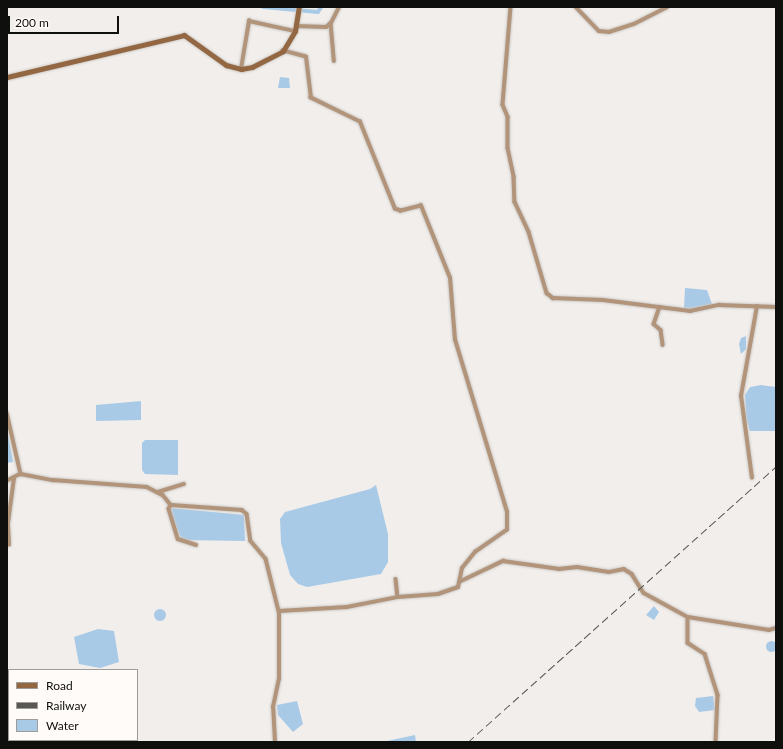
<!DOCTYPE html>
<style>
body{margin:0}
#map{position:relative;width:783px;height:749px;overflow:hidden;background:#f1eeeb;font-family:Lato,sans-serif}
div>[style]{position:absolute}
.water>*{inset:0;background:#a9cae7}
.round{border-radius:50%}
.canal>*{height:4px;margin:-2px;padding:0 2px;transform-origin:2px;border-radius:2px;background:#a9cae7}
.roads{filter:drop-shadow(0 0 1px #cdcac7) drop-shadow(0 0 1px #cdcac7)}
.street>*{height:3.5px;margin:-1.75px;padding:0 1.75px;transform-origin:1.75px;border-radius:1.75px;background:#b2947a}
.secondary>*{height:5px;margin:-2.5px;padding:0 2.5px;transform-origin:2.5px;border-radius:2.5px;background:#936741}
.rail>*{height:1px;margin-top:-0.5px;transform-origin:0;background:repeating-linear-gradient(90deg,#585755 0 8px,transparent 0 12px)}
span{translate:-50% -50%;white-space:nowrap;text-align:center;line-height:1.15;-webkit-text-stroke:3px #fefbf8;paint-order:stroke}
.frame{position:absolute;inset:0;border:8px solid #0f0f0d;pointer-events:none}
.legend{position:absolute;left:8px;top:669px;width:130px;height:72px;box-sizing:border-box;background:#fefbf8;border:1px solid #9e9d9a;margin:0;padding:5px 7px;list-style:none;font-size:12px;color:#0f0f0d}
.legend li{display:flex;align-items:center;gap:8px;height:20px}
.legend b{width:20px;border:1px solid #9e9d9a}
.scale{position:absolute;left:8px;top:16px;width:111px;height:18px;box-sizing:border-box;border:2px solid #0f0f0d;border-top:0;padding-left:5px;font-size:12px;line-height:14px;white-space:nowrap;color:#0f0f0d;-webkit-text-stroke:3px #fefbf8;paint-order:stroke}
</style>
<div id="map">
<div class="water">
<i style="clip-path:polygon(280px 77px,289px 78px,290px 88px,278px 88px)"></i>
<i style="clip-path:polygon(685px 288px,707px 290px,712px 304px,695px 310px,684px 308px)"></i>
<i style="clip-path:polygon(746px 336px,746px 349px,741px 354px,739px 344px,741px 338px)"></i>
<i style="clip-path:polygon(761px 385px,776px 387px,776px 431px,750px 431px,746px 418px,745px 395px,750px 387px)"></i>
<i style="clip-path:polygon(141px 401px,141px 420px,96px 421px,96px 405px)"></i>
<i style="clip-path:polygon(7px 429px,13px 462px,7px 463px)"></i>
<i style="clip-path:polygon(145px 440px,178px 440px,178px 475px,145px 474px,142px 470px,142px 443px)"></i>
<i style="clip-path:polygon(376px 485px,388px 534px,388px 562px,381px 574px,307px 587px,298px 584px,290px 575px,281px 543px,280px 519px,285px 512px,370px 489px)"></i>
<i style="clip-path:polygon(171px 508px,244px 515px,245px 541px,182px 540px,174px 523px)"></i>
<i style="clip-path:polygon(654px 606px,659px 612px,654px 620px,646px 615px)"></i>
<i class="round" style="left:154px;top:609px;width:12px;height:12px"></i>
<i style="clip-path:polygon(98px 629px,114px 631px,119px 662px,100px 668px,79px 664px,74px 637px)"></i>
<i class="round" style="left:765.5px;top:640.5px;width:11px;height:11px"></i>
<i style="clip-path:polygon(713px 696px,715px 710px,699px 712px,695px 706px,696px 698px)"></i>
<i style="clip-path:polygon(297px 701px,303px 724px,293px 732px,278px 715px,277px 705px)"></i>
<i style="clip-path:polygon(415px 735px,416px 742px,387px 741px)"></i>
</div>
<div class="canal">
<i style="left:263px;top:7px;width:55px;rotate:5.2deg"></i>
<i style="left:318px;top:12px;width:6px;rotate:-59deg"></i>
</div>
<div class="roads">
<div class="street">
<i style="left:511px;top:7px;width:98px;rotate:94.7deg"></i>
<i style="left:503px;top:105px;width:13px;rotate:67deg"></i>
<i style="left:508px;top:117px;width:31px;rotate:90deg"></i>
<i style="left:508px;top:148px;width:30px;rotate:78deg"></i>
<i style="left:514px;top:177px;width:25px;rotate:88deg"></i>
<i style="left:515px;top:202px;width:33px;rotate:65deg"></i>
<i style="left:529px;top:232px;width:64px;rotate:73.6deg"></i>
<i style="left:547px;top:293px;width:8px;rotate:40deg"></i>
<i style="left:553px;top:298px;width:50px;rotate:2.3deg"></i>
<i style="left:603px;top:300px;width:88px;rotate:7.2deg"></i>
<i style="left:690px;top:311px;width:30px;rotate:-12deg"></i>
<i style="left:719px;top:305px;width:57px;rotate:2deg"></i>
<i style="left:576px;top:7px;width:33px;rotate:46deg"></i>
<i style="left:599px;top:31px;width:10px;rotate:6deg"></i>
<i style="left:609px;top:32px;width:26px;rotate:-18deg"></i>
<i style="left:634px;top:24px;width:37px;rotate:-27deg"></i>
<i style="left:331px;top:23px;width:38px;rotate:85deg"></i>
<i style="left:296px;top:26px;width:30px;rotate:2deg"></i>
<i style="left:326px;top:27px;width:6px;rotate:-39deg"></i>
<i style="left:331px;top:23px;width:18px;rotate:-63deg"></i>
<i style="left:241px;top:69px;width:49px;rotate:-80.5deg"></i>
<i style="left:249px;top:21px;width:47px;rotate:12.3deg"></i>
<i style="left:660px;top:307px;width:18px;rotate:109deg"></i>
<i style="left:654px;top:324px;width:9px;rotate:41deg"></i>
<i style="left:661px;top:330px;width:15px;rotate:82deg"></i>
<i style="left:7px;top:413px;width:63px;rotate:77.1deg"></i>
<i style="left:21px;top:474px;width:16px;rotate:153deg"></i>
<i style="left:21px;top:474px;width:33px;rotate:11deg"></i>
<i style="left:53px;top:480px;width:94px;rotate:4.3deg"></i>
<i style="left:147px;top:487px;width:18px;rotate:27deg"></i>
<i style="left:163px;top:495px;width:13px;rotate:51deg"></i>
<i style="left:171px;top:505px;width:71px;rotate:4deg"></i>
<i style="left:242px;top:510px;width:6px;rotate:39deg"></i>
<i style="left:247px;top:514px;width:27px;rotate:82deg"></i>
<i style="left:251px;top:541px;width:23px;rotate:50deg"></i>
<i style="left:266px;top:559px;width:54px;rotate:76deg"></i>
<i style="left:279px;top:611px;width:68px;rotate:-3.4deg"></i>
<i style="left:347px;top:607px;width:52px;rotate:-11.1deg"></i>
<i style="left:398px;top:597px;width:40px;rotate:-4.3deg"></i>
<i style="left:438px;top:594px;width:21px;rotate:-19deg"></i>
<i style="left:458px;top:587px;width:19px;rotate:-78deg"></i>
<i style="left:462px;top:568px;width:21px;rotate:-51deg"></i>
<i style="left:475px;top:552px;width:39px;rotate:-35deg"></i>
<i style="left:507px;top:530px;width:18px;rotate:-90deg"></i>
<i style="left:507px;top:512px;width:180px;rotate:-106.8deg"></i>
<i style="left:455px;top:340px;width:62px;rotate:-94.6deg"></i>
<i style="left:450px;top:278px;width:78px;rotate:-111.9deg"></i>
<i style="left:421px;top:206px;width:21px;rotate:166deg"></i>
<i style="left:401px;top:211px;width:6px;rotate:-162deg"></i>
<i style="left:395px;top:209px;width:94px;rotate:-111.9deg"></i>
<i style="left:360px;top:122px;width:55px;rotate:-153.9deg"></i>
<i style="left:311px;top:98px;width:41px;rotate:-97deg"></i>
<i style="left:306px;top:57px;width:24px;rotate:-165deg"></i>
<i style="left:752px;top:478px;width:83px;rotate:-97.6deg"></i>
<i style="left:741px;top:396px;width:91px;rotate:-79.9deg"></i>
<i style="left:158px;top:492px;width:27px;rotate:-17deg"></i>
<i style="left:171px;top:505px;width:4px;rotate:117deg"></i>
<i style="left:169px;top:509px;width:31px;rotate:73deg"></i>
<i style="left:178px;top:539px;width:19px;rotate:18deg"></i>
<i style="left:9px;top:545px;width:22px;rotate:-93deg"></i>
<i style="left:8px;top:523px;width:45px;rotate:-82.4deg"></i>
<i style="left:396px;top:579px;width:18px;rotate:84deg"></i>
<i style="left:459px;top:582px;width:49px;rotate:-25.5deg"></i>
<i style="left:503px;top:561px;width:57px;rotate:8.1deg"></i>
<i style="left:559px;top:569px;width:18px;rotate:-6deg"></i>
<i style="left:577px;top:567px;width:32px;rotate:9deg"></i>
<i style="left:609px;top:572px;width:15px;rotate:-11deg"></i>
<i style="left:624px;top:569px;width:9px;rotate:32deg"></i>
<i style="left:632px;top:574px;width:22px;rotate:58deg"></i>
<i style="left:644px;top:593px;width:50px;rotate:28.6deg"></i>
<i style="left:688px;top:617px;width:82px;rotate:9.1deg"></i>
<i style="left:769px;top:630px;width:7px;rotate:-16deg"></i>
<i style="left:688px;top:617px;width:26px;rotate:90deg"></i>
<i style="left:688px;top:643px;width:20px;rotate:33deg"></i>
<i style="left:705px;top:654px;width:43px;rotate:72.4deg"></i>
<i style="left:718px;top:695px;width:47px;rotate:92.4deg"></i>
<i style="left:275px;top:742px;width:35px;rotate:-93deg"></i>
<i style="left:273px;top:707px;width:29px;rotate:-78deg"></i>
<i style="left:279px;top:679px;width:68px;rotate:-90deg"></i>
</div>
<div class="secondary">
<i style="left:7px;top:77px;width:182px;rotate:-13.3deg"></i>
<i style="left:184px;top:35px;width:52px;rotate:35.5deg"></i>
<i style="left:226px;top:65px;width:16px;rotate:15deg"></i>
<i style="left:241px;top:69px;width:11px;rotate:-10deg"></i>
<i style="left:252px;top:67px;width:35px;rotate:-27deg"></i>
<i style="left:283px;top:51px;width:23px;rotate:-59deg"></i>
<i style="left:295px;top:31px;width:24px;rotate:-81deg"></i>
</div>
</div>
<div class="rail">
<i style="left:468px;top:742px;width:413px;rotate:-41.8deg"></i>
</div>
<div class="frame"></div>
<ul class="legend">
<li><b style="height:5px;background:#936741"></b>Road</li>
<li><b style="height:5px;background:#585755"></b>Railway</li>
<li><b style="height:11px;background:#a9cae7"></b>Water</li>
</ul>
<div class="scale">200 m</div>
</div>
